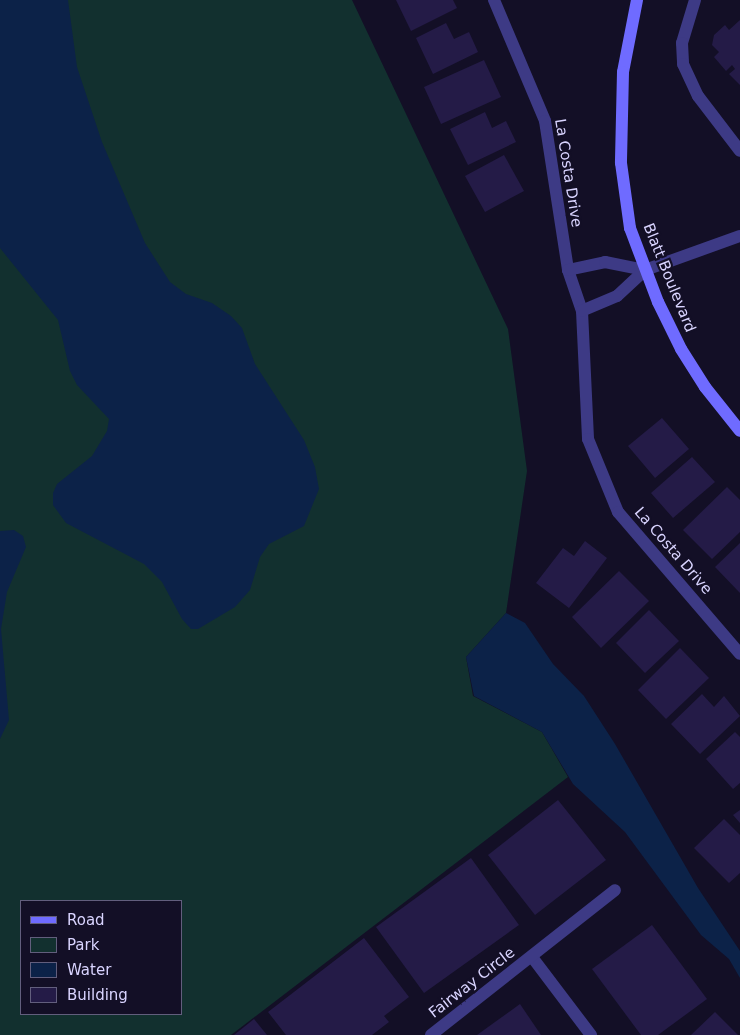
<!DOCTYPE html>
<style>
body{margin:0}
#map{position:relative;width:740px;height:1035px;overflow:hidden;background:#130f26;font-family:"DejaVu Sans",sans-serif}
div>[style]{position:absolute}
.green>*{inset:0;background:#12302f}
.water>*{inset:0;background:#0c2248}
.building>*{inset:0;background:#241b47}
.street>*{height:12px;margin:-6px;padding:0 6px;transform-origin:6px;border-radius:6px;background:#3d3a85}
.secondary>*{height:12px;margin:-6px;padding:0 6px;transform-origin:6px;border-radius:6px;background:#6f6bff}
span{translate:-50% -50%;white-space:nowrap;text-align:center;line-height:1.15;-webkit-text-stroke:4.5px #130f26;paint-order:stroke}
.street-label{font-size:15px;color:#d9d4ff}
.legend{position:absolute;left:20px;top:900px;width:162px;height:115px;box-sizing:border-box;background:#130f26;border:1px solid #625e7d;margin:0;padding:6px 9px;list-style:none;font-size:15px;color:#d9d4ff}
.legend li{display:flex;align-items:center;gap:10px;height:25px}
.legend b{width:25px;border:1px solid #625e7d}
</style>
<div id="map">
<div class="green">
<i style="clip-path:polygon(evenodd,0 0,352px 0,508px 329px,527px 471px,506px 613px,466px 657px,473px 696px,542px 732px,568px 777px,231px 1035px,0 1035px,0 0,21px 901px,181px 901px,181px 1014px,21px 1014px,21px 901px)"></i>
</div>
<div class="water">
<i style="clip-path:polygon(0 0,68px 0,77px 67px,102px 142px,145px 243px,170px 282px,186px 294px,212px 303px,231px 316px,242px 328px,255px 364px,304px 440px,315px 467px,319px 489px,304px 526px,269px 544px,260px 557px,250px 590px,235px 607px,198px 629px,191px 629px,182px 619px,162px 582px,144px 564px,66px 523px,53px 505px,53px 493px,57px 484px,92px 456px,107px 431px,109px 419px,77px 385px,70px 371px,58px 320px,0 248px)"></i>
<i style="clip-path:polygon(14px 530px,23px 536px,26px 547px,7px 592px,1px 629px,9px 720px,0 739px,0 531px)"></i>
<i style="clip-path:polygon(506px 613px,525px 623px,553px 664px,584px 696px,615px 744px,698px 888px,740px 951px,740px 978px,729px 959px,701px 935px,625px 832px,573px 784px,542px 732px,474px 696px,466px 657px)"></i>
</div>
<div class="building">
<i style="clip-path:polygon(396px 0,453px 0,457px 8px,411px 31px)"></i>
<i style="clip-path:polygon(740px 20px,740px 85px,729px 74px,735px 69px,732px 65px,726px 71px,714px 57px,719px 52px,712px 45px,714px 35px,725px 25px,729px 30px)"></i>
<i style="clip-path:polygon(446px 23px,454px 39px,469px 32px,478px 52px,433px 74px,416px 38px)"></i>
<i style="clip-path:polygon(484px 60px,501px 97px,441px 124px,424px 87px)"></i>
<i style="clip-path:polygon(485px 112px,492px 128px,506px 121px,516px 142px,468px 165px,450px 129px)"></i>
<i style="clip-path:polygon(504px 155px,524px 191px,485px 212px,465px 176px)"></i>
<i style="clip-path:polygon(662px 418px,689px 449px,655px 478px,628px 446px)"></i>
<i style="clip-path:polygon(692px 457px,715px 482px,673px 518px,651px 493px)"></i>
<i style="clip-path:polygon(727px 487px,740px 500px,740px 532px,712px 559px,683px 530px)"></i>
<i style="clip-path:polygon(585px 541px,607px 558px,569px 608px,536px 583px,563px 548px,574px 556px)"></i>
<i style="clip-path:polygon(740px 543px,740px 593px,715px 567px)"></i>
<i style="clip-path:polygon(619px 571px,649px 601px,601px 648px,572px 617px)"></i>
<i style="clip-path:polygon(649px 610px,679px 641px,645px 673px,616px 643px)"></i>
<i style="clip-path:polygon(680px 648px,709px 678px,666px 719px,638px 690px)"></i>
<i style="clip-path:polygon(702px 694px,714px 707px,724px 696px,740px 716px,700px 754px,671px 724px)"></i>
<i style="clip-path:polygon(735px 732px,740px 737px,740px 783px,733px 789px,706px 759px)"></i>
<i style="clip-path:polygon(558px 800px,606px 860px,535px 915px,488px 855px)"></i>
<i style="clip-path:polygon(740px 810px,740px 823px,733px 815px)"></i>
<i style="clip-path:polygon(724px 819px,740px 835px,740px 873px,729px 883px,694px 848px)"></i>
<i style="clip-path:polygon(471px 858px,519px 925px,424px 993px,376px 927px)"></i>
<i style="clip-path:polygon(652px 925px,707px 999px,658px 1035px,641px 1035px,592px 969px)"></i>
<i style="clip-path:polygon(364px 938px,409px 997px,384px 1016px,389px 1022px,372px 1035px,286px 1035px,268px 1012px)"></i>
<i style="clip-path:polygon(520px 1004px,541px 1035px,477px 1035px)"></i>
<i style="clip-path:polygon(715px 1012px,738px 1035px,691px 1035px)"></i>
<i style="clip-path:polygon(254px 1019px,267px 1035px,234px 1035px)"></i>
</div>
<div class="street">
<i style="left:494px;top:0;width:131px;rotate:67.1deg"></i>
<i style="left:545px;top:121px;width:151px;rotate:81.2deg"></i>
<i style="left:568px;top:270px;width:43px;rotate:71.1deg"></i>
<i style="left:582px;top:311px;width:128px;rotate:87.3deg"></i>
<i style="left:588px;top:439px;width:79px;rotate:67.7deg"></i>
<i style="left:618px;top:512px;width:187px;rotate:49.3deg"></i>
<i style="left:695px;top:0;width:45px;rotate:106.8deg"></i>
<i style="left:682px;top:43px;width:21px;rotate:87deg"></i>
<i style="left:683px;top:64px;width:35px;rotate:65deg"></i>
<i style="left:698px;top:96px;width:69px;rotate:52.6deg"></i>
<i style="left:568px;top:270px;width:38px;rotate:-12deg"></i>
<i style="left:605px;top:262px;width:41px;rotate:11.3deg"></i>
<i style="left:645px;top:270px;width:38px;rotate:137deg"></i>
<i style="left:617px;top:296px;width:38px;rotate:157deg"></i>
<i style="left:645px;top:270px;width:101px;rotate:-19.7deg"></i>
<i style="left:532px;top:957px;width:98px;rotate:52.9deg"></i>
<i style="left:431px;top:1035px;width:234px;rotate:-38.2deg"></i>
</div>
<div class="secondary">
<i style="left:637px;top:0;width:73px;rotate:101deg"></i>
<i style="left:623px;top:72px;width:91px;rotate:91.3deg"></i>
<i style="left:621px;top:163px;width:66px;rotate:82.1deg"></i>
<i style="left:630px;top:228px;width:79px;rotate:69.3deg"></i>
<i style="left:658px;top:302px;width:52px;rotate:63.9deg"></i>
<i style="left:681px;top:349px;width:45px;rotate:57.7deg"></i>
<i style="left:705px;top:387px;width:56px;rotate:51.5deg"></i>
</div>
<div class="street-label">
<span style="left:568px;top:173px;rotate:81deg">La Costa Drive</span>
<span style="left:669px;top:278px;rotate:68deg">Blatt Boulevard</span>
<span style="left:673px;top:551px;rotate:49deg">La Costa Drive</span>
<span style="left:472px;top:983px;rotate:-38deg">Fairway Circle</span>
</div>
<ul class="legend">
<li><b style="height:6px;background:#6f6bff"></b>Road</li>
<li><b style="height:14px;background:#12302f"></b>Park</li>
<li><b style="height:14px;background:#0c2248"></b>Water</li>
<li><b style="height:14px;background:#241b47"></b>Building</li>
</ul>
</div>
